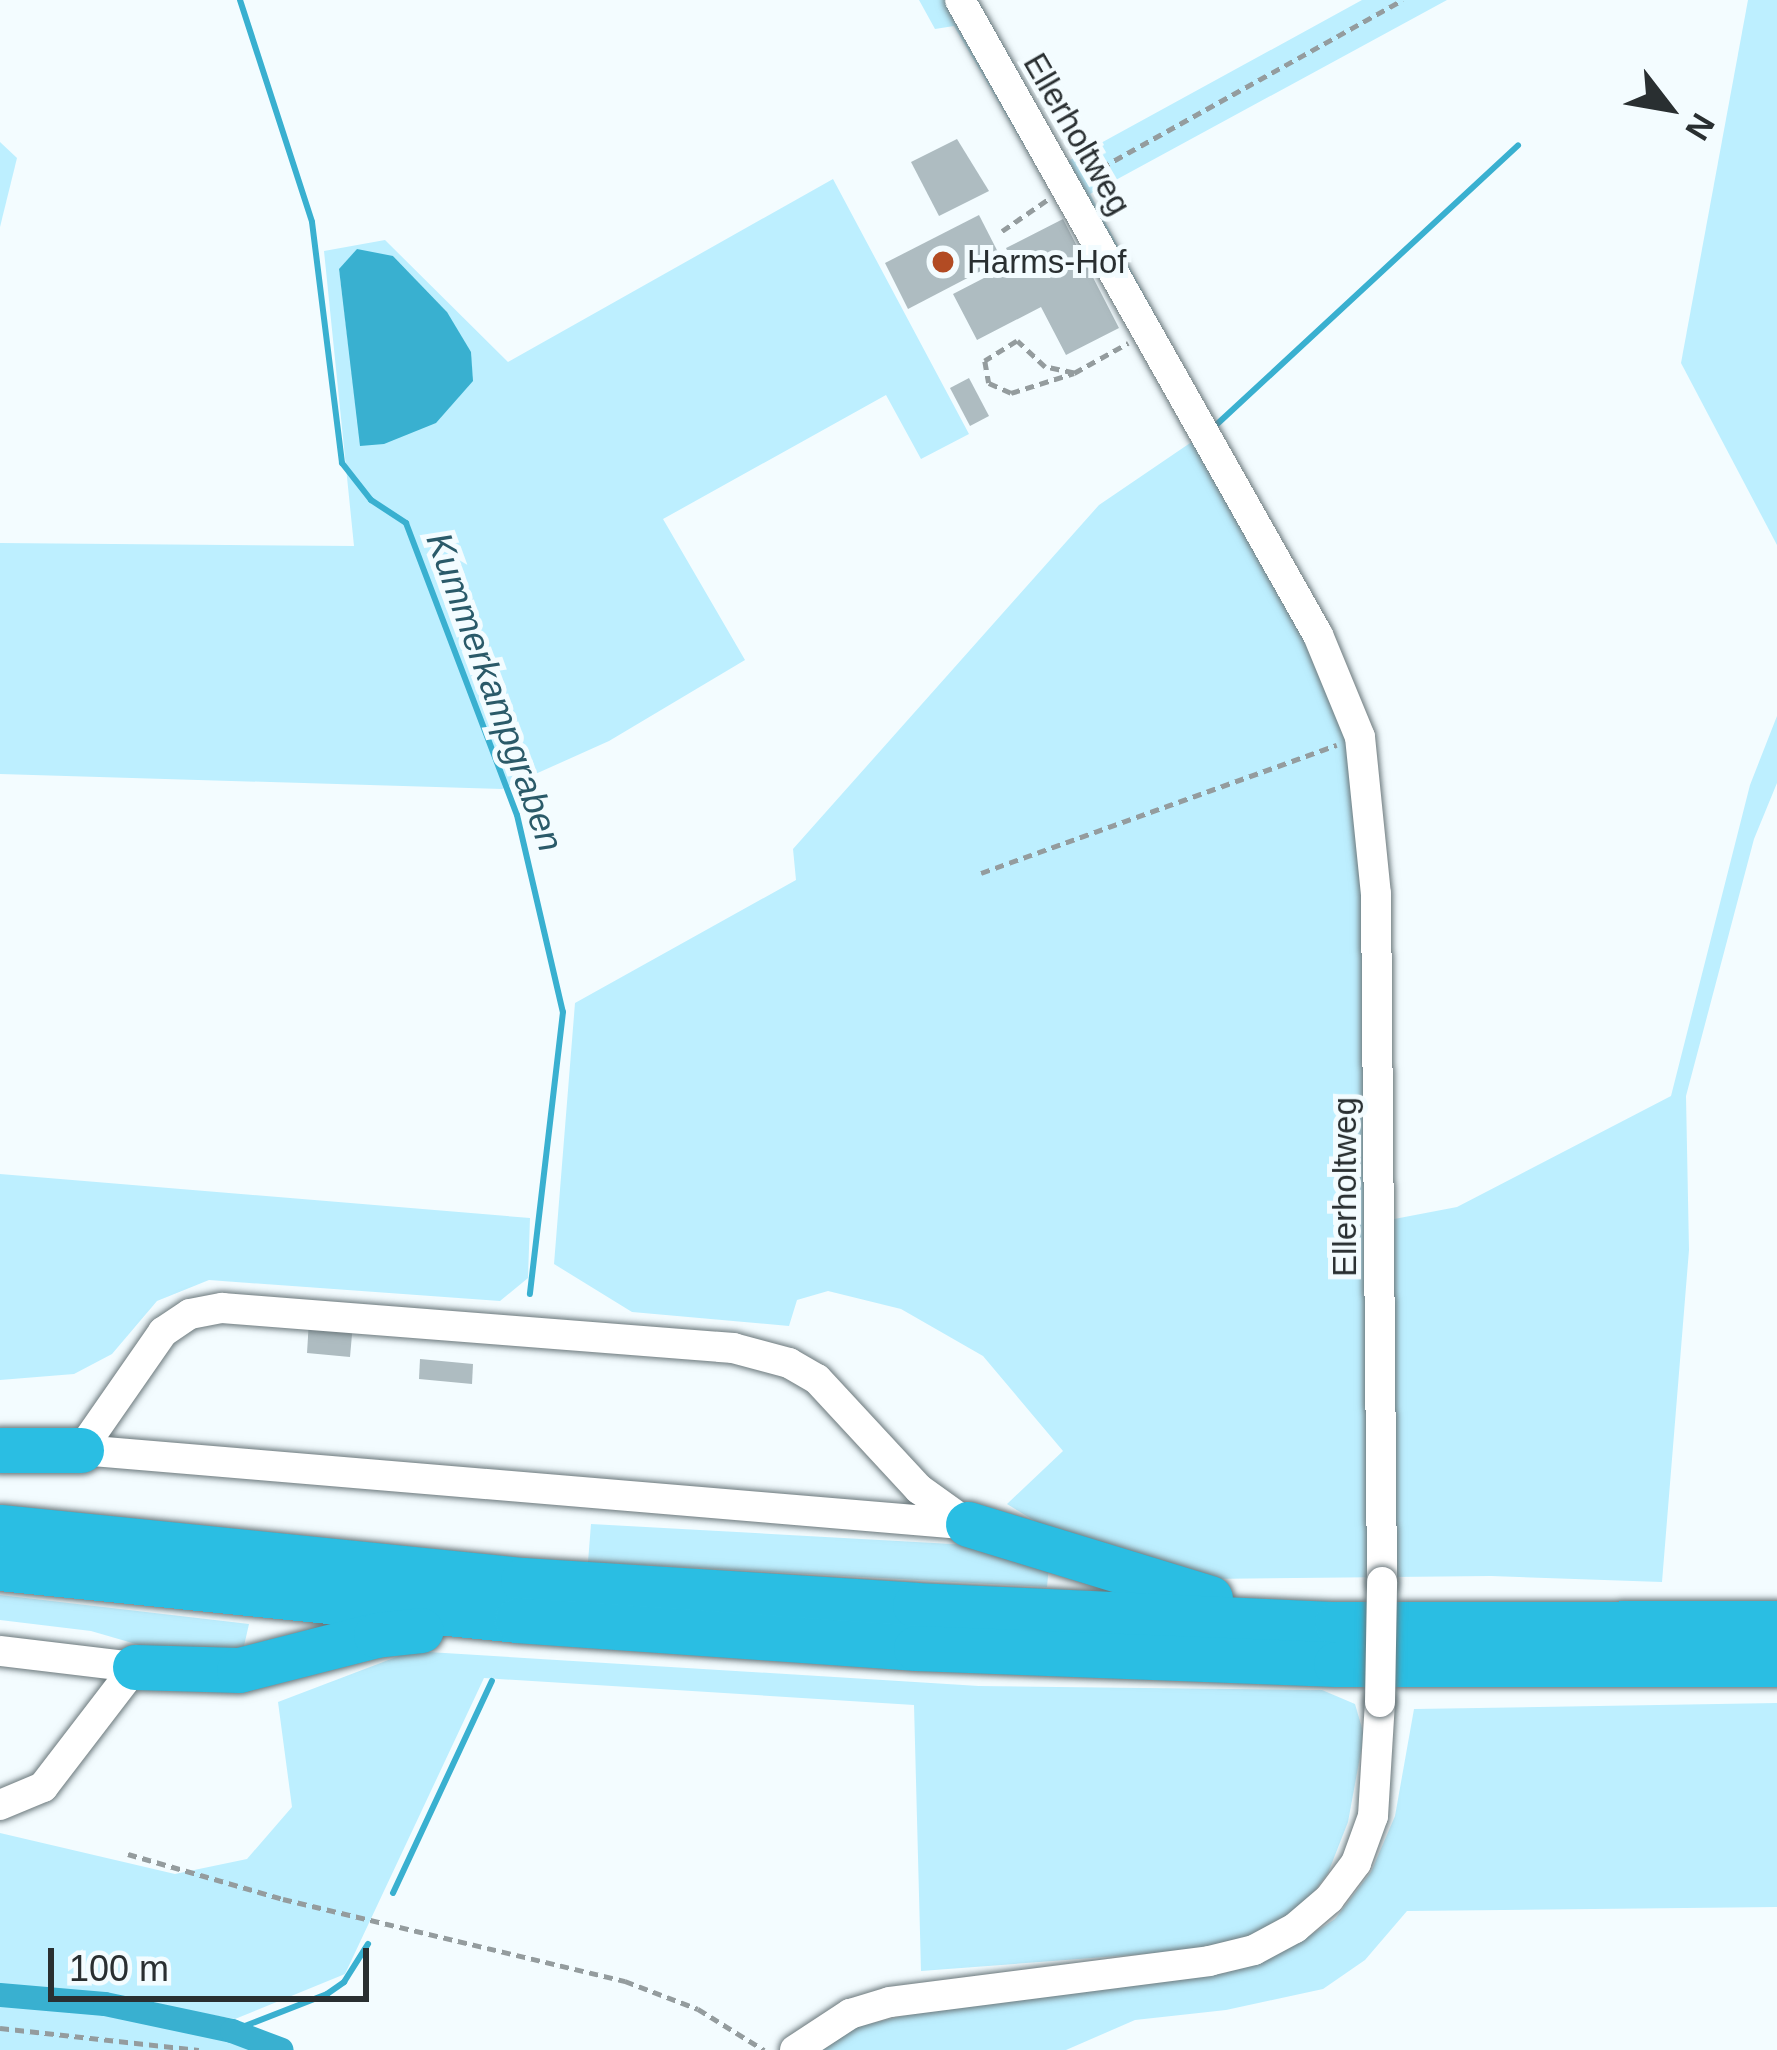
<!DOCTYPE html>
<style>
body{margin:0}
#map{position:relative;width:1777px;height:2050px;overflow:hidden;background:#f3fcff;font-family:Helvetica,sans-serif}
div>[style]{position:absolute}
.green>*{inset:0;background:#bdefff}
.water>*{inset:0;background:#39b0d0}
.stream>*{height:6px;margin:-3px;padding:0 3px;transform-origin:3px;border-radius:3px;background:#39b0d0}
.canal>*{height:24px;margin:-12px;padding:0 12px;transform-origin:12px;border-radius:12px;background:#39b0d0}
.building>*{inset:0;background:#aebcc1}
.path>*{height:4.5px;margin-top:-2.25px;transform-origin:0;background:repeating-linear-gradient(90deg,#949c9e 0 9px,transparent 0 15px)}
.roads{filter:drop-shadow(0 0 3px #6b787c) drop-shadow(0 0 3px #6b787c)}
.minor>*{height:30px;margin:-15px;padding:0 15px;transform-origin:15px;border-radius:15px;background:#fff}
.highway>*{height:45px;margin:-22.5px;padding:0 22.5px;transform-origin:22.5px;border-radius:22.5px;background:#2abee3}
.bridges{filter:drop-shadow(0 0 3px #6b787c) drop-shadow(0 0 3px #6b787c)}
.minor-bridge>*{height:30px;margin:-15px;padding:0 15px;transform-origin:15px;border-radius:15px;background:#fff}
.dots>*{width:33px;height:33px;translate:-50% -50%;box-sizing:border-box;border:6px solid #f3fcff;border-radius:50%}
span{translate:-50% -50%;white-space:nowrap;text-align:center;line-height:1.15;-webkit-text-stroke:10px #f3fcff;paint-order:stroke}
.street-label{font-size:33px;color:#292f31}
.poi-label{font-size:33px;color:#292f31}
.left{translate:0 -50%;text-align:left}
.water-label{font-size:36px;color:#2a5a69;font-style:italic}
.north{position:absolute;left:1609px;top:48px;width:120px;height:120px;-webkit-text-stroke:9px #f3fcff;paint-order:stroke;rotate:121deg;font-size:33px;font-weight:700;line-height:48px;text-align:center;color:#292f31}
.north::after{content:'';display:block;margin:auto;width:42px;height:54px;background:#292f31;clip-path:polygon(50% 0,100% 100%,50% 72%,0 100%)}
.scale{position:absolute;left:48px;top:1948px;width:321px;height:54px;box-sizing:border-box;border:6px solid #292f31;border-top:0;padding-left:15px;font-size:36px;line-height:42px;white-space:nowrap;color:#292f31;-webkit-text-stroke:9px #f3fcff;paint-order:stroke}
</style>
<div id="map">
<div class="green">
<i style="clip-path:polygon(919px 0,978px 0,1068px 161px,1362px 0,1447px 0,1090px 194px,1328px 635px,1365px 736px,1389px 1220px,1457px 1207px,1671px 1096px,1750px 785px,1777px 716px,1777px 783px,1754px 839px,1686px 1096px,1689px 1250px,1662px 1582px,1491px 1576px,1205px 1579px,1058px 1535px,1007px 1504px,1063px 1451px,983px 1356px,901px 1309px,828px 1291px,797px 1300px,789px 1326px,632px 1312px,554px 1264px,575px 1003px,796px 880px,793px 849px,1099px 505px,1196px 439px,954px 26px,935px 29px)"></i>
<i style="clip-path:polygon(1748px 0,1777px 0,1777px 545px,1681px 363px)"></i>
<i style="clip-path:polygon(0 142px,17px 158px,0 227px)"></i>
<i style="clip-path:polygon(evenodd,833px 179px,969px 434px,921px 459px,886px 395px,663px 519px,745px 660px,609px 741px,502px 789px,0 774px,0 543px,354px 546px,324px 251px,385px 240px,508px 362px,833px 179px,393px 256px,447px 312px,361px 446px,339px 269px,393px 256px)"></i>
<i style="clip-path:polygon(0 1174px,530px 1218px,528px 1278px,500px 1301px,209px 1280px,157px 1301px,112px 1354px,74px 1374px,0 1380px)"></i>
<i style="clip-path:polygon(591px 1524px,988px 1546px,1049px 1565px,1047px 1587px,588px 1562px)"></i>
<i style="clip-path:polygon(0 1595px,249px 1624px,241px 1659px,153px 1649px,91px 1631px,0 1620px)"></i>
<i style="clip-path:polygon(412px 1651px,979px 1686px,1322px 1690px,1355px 1704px,1364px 1735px,1348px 1822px,1328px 1873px,1307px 1901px,1273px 1930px,1211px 1949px,921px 1971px,914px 1705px,484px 1678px,345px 1974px,235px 2019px,112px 1997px,0 1987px,0 1833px,175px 1874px,247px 1859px,292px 1807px,278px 1702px)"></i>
<i style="clip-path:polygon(1777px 1703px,1777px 1907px,1407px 1911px,1365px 1960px,1323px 1989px,1226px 2010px,1135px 2020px,1066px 2050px,822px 2050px,855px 2027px,943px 2007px,1225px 1973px,1297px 1944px,1335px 1919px,1371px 1872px,1395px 1816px,1414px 1709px)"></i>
<i style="clip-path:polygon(0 2003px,100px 2011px,226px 2035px,271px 2050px,0 2050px)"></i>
</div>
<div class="water">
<i style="clip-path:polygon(357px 249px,393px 256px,447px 312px,471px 352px,473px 381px,436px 423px,384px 444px,360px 446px,339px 269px)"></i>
</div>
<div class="stream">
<i style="left:240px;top:0;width:233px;rotate:72deg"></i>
<i style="left:312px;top:222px;width:243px;rotate:82.9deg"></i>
<i style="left:342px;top:463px;width:47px;rotate:51.9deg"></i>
<i style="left:371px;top:500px;width:42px;rotate:33.3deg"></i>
<i style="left:406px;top:523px;width:312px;rotate:69.2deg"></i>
<i style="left:517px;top:815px;width:202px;rotate:76.9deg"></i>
<i style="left:563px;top:1012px;width:284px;rotate:96.7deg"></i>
<i style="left:1215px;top:426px;width:413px;rotate:-42.8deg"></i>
<i style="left:393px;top:1893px;width:234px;rotate:-65deg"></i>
<i style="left:232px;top:2031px;width:102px;rotate:-21.3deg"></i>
<i style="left:327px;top:1994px;width:21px;rotate:-35deg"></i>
<i style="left:344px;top:1982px;width:45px;rotate:-57.7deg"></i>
</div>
<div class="canal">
<i style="left:0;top:1995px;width:105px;rotate:4.9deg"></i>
<i style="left:105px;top:2004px;width:130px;rotate:12deg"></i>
<i style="left:232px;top:2031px;width:53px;rotate:20.8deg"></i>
</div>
<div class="building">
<i style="clip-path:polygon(957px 139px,989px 191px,939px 216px,911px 162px)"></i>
<i style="clip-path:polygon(979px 215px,1002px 260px,908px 309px,885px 263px)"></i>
<i style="clip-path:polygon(1063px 219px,1119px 328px,1066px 355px,1041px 307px,977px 340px,953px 294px,1013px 263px,1006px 248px)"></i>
<i style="clip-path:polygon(969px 378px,989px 416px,970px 426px,950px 388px)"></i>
<i style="clip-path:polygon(309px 1320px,353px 1323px,350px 1357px,307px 1353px)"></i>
<i style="clip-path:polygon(420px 1359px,473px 1364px,472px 1384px,419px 1379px)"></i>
</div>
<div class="path">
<i style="left:1088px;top:175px;width:360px;rotate:-29.1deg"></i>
<i style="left:1002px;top:231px;width:55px;rotate:-34.6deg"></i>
<i style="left:1074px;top:373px;width:30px;rotate:-168deg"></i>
<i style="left:1045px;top:367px;width:38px;rotate:-137deg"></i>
<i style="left:1017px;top:341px;width:38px;rotate:148deg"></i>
<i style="left:985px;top:361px;width:22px;rotate:80deg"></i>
<i style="left:989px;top:383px;width:24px;rotate:24deg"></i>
<i style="left:1011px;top:393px;width:66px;rotate:-17.6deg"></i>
<i style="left:1074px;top:373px;width:62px;rotate:-29.1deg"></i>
<i style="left:981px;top:873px;width:378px;rotate:-19.8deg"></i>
<i style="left:128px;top:1854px;width:161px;rotate:16.2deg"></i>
<i style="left:283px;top:1899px;width:352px;rotate:13.5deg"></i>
<i style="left:625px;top:1981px;width:78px;rotate:21deg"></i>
<i style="left:698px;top:2009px;width:78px;rotate:31.8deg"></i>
<i style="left:0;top:2028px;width:200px;rotate:6.3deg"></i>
</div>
<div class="roads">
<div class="minor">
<i style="left:960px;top:0;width:729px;rotate:60.59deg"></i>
<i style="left:1318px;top:635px;width:110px;rotate:67.6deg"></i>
<i style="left:1360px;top:737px;width:158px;rotate:84.2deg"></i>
<i style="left:1376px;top:894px;width:688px;rotate:89.5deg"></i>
<i style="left:81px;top:1450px;width:144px;rotate:-55.2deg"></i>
<i style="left:163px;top:1332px;width:32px;rotate:-34deg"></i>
<i style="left:190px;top:1314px;width:33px;rotate:-11deg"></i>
<i style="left:222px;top:1308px;width:513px;rotate:4.48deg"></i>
<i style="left:733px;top:1348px;width:58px;rotate:15deg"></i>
<i style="left:789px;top:1363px;width:32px;rotate:30deg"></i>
<i style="left:817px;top:1379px;width:150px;rotate:47.2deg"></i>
<i style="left:919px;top:1489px;width:60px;rotate:35.5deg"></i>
<i style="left:81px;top:1450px;width:884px;rotate:4.8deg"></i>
<i style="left:0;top:1651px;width:136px;rotate:6.8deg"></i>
<i style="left:0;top:1805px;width:47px;rotate:-22.7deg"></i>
<i style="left:43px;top:1787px;width:151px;rotate:-52.5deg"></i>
<i style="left:795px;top:2050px;width:66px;rotate:-33.2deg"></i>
<i style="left:850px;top:2014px;width:42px;rotate:-16.7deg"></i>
<i style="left:890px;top:2002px;width:322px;rotate:-7.3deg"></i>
<i style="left:1209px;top:1961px;width:46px;rotate:-13.7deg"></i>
<i style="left:1254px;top:1950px;width:47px;rotate:-28.2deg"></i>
<i style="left:1295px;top:1928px;width:45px;rotate:-40.5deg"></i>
<i style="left:1329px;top:1899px;width:45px;rotate:-53.1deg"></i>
<i style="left:1356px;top:1863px;width:50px;rotate:-70.1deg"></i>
<i style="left:1373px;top:1816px;width:114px;rotate:-86.5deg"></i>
</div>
<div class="highway">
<i style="left:0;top:1450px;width:81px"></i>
<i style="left:968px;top:1524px;width:253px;rotate:17deg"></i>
<i style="left:0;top:1527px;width:526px;rotate:5.79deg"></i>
<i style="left:523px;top:1580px;width:393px;rotate:3.6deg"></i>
<i style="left:915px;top:1605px;width:422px;rotate:2.6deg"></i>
<i style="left:1337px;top:1624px;width:440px;rotate:-0.1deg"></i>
<i style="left:0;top:1568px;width:520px;rotate:5.74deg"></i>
<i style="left:517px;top:1620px;width:400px;rotate:4deg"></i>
<i style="left:916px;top:1648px;width:420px;rotate:2.2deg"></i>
<i style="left:1336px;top:1664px;width:441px"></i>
<i style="left:135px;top:1667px;width:104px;rotate:1.7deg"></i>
<i style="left:239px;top:1670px;width:141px;rotate:-14.3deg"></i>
<i style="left:376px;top:1635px;width:45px;rotate:-6.3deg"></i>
</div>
</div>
<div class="bridges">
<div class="minor-bridge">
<i style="left:1380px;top:1702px;width:120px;rotate:-89deg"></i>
</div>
</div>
<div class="dots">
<i style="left:943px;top:262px;background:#b24b23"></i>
</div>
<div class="street-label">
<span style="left:1077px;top:134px;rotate:60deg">Ellerholtweg</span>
<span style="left:1345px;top:1187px;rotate:-90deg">Ellerholtweg</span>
</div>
<div class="poi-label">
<span class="left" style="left:967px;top:262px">Harms-Hof</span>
</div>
<div class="water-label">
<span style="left:495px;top:692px;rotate:70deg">Kummerkampgraben</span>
</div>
<div class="north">N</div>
<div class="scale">100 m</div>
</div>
